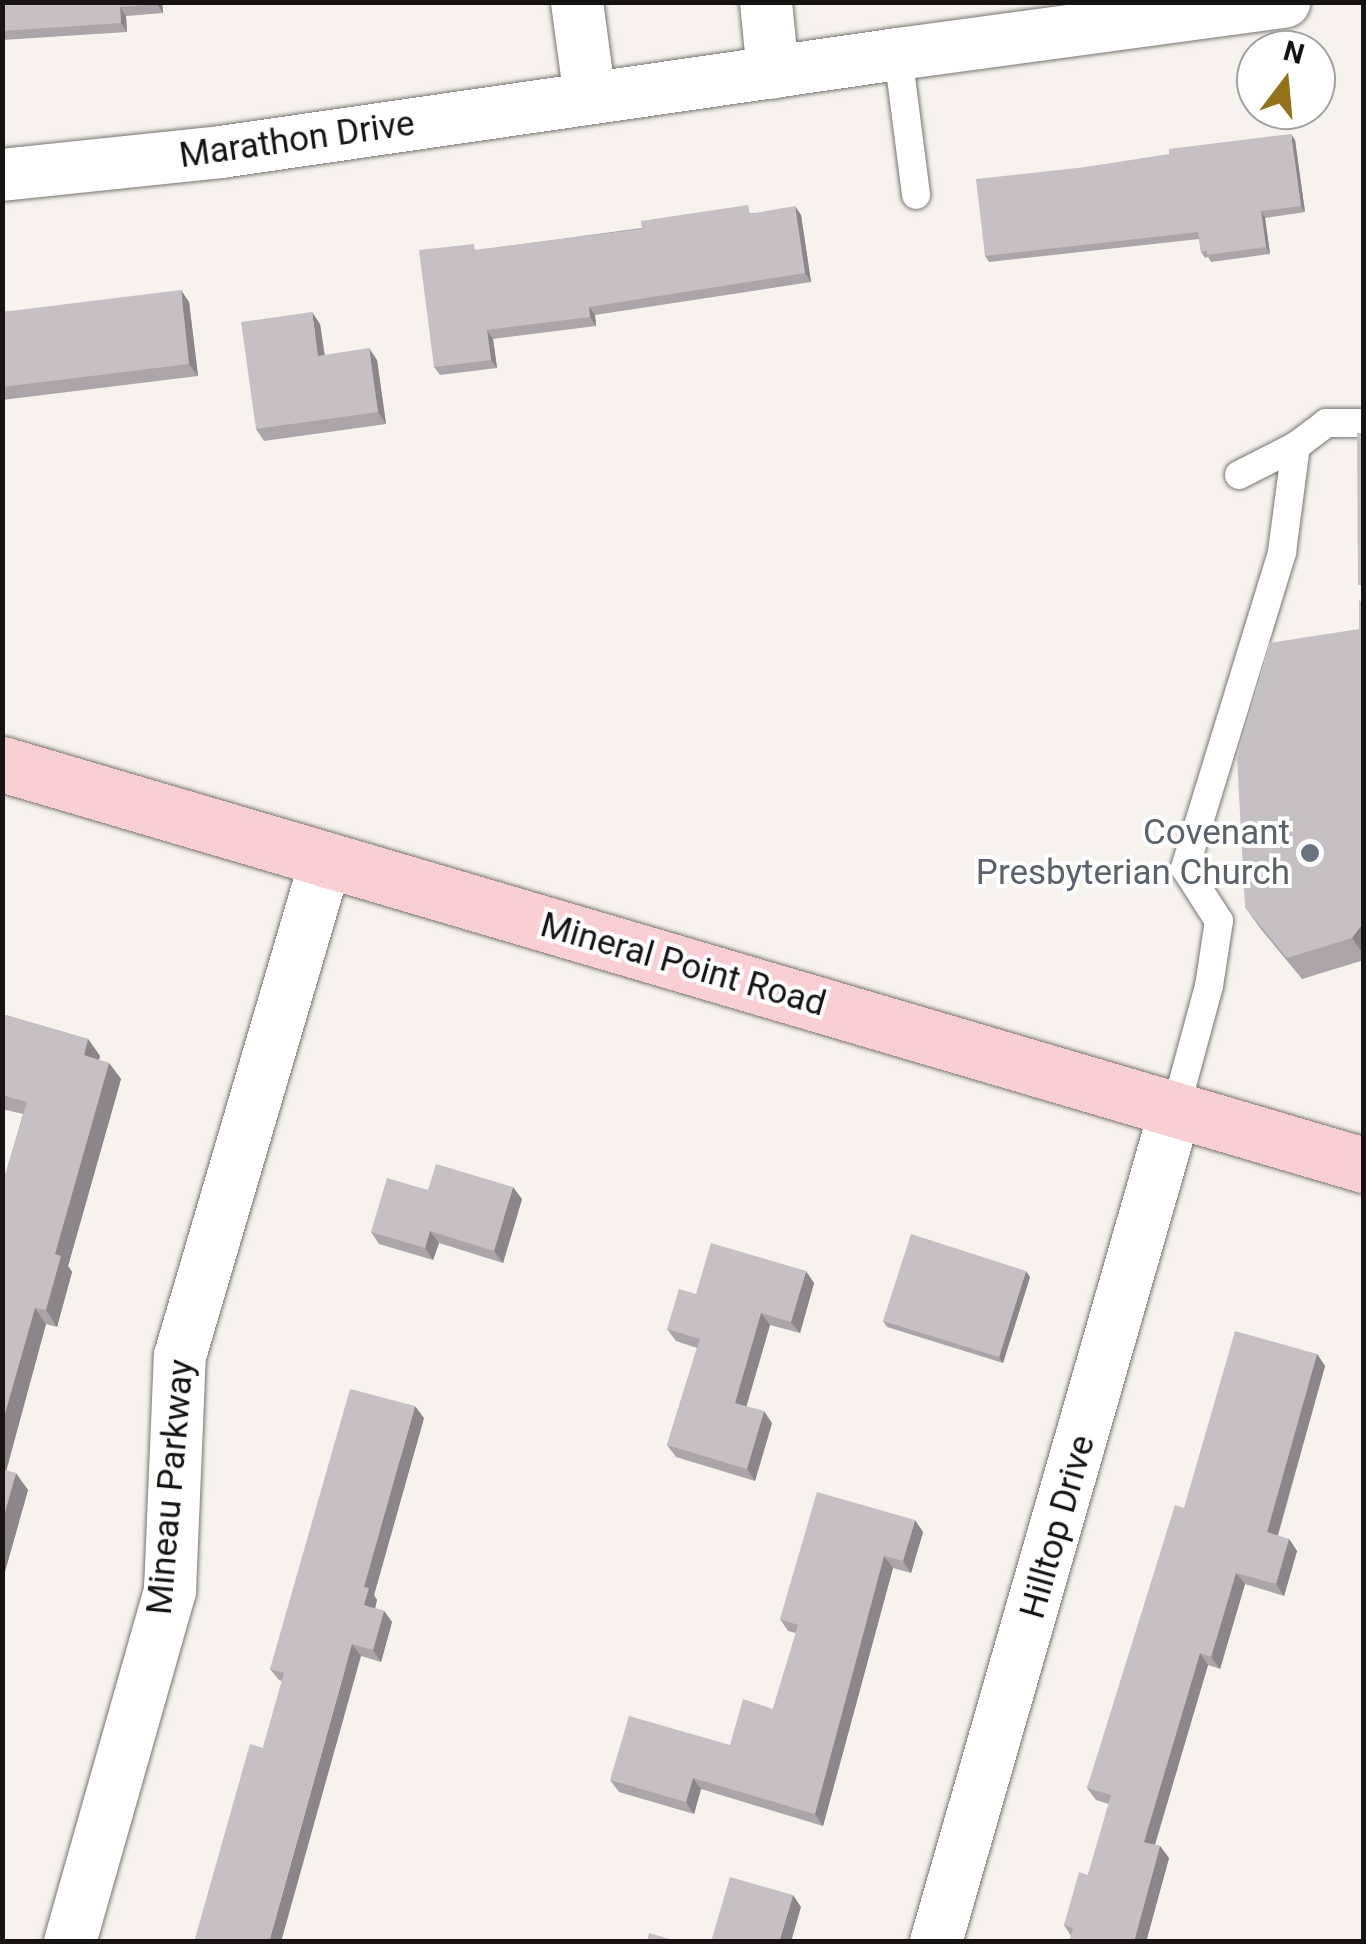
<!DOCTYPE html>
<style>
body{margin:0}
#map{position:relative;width:1366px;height:1944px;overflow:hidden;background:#f6f2ed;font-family:Roboto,sans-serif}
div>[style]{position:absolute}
.roads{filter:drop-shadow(0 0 2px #787571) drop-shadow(0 0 2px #787571)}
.lane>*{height:28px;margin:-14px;padding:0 14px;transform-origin:14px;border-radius:14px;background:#fff}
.street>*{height:52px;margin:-26px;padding:0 26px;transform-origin:26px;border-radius:26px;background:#fff}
.secondary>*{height:55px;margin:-27.5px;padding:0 27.5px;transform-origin:27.5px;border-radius:27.5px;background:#f9cfd3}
.wall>*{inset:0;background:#a9a5a9}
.shaded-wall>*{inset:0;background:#8a8689}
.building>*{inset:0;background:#c5c0c4}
.dots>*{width:28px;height:28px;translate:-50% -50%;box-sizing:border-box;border:5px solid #fff;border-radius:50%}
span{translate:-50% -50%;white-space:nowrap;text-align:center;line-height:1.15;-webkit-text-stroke:8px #fff;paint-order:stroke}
.street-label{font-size:35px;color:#151412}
.worship-label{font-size:35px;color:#5b616d}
.right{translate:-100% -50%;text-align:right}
.frame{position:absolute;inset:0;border:5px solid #151412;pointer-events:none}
.north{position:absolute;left:1236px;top:30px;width:100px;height:100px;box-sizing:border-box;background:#fff;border:2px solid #a1a1a0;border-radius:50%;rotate:16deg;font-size:28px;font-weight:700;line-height:40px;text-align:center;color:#151412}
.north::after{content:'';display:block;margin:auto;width:35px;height:45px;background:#94721a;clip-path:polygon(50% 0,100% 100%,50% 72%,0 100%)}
</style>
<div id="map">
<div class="roads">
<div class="lane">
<i style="left:898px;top:54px;width:142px;rotate:82.7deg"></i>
<i style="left:1239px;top:475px;width:64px;rotate:-27deg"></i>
<i style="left:1296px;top:446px;width:38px;rotate:-37deg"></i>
<i style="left:1326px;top:423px;width:38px"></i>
<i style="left:1175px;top:1111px;width:130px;rotate:-74.8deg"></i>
<i style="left:1209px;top:986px;width:66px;rotate:-81.3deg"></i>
<i style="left:1219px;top:921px;width:63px;rotate:-122.7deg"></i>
<i style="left:1185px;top:868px;width:331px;rotate:-72.9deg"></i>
<i style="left:1282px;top:552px;width:107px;rotate:-82.5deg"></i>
</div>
<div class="street">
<i style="left:577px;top:2px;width:97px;rotate:82.3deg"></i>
<i style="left:766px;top:2px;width:71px;rotate:84.4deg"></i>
<i style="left:2px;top:175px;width:220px;rotate:-6deg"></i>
<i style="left:221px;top:152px;width:684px;rotate:-8.24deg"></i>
<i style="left:898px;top:54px;width:390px;rotate:-7.7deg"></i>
<i style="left:70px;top:1942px;width:365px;rotate:-74.1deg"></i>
<i style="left:170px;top:1591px;width:235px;rotate:-87.6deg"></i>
<i style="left:180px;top:1356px;width:517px;rotate:-73.6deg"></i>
<i style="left:936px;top:1942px;width:865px;rotate:-73.95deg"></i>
</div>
<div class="secondary">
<i style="left:2px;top:764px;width:1420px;rotate:16.41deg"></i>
</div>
</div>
<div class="wall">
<i style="clip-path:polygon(2px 2px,162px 2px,163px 13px,126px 16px,127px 32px,2px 40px)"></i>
<i style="clip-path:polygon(1295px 140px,1305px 212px,1265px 218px,1270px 254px,1211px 262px,1208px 257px,1205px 258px,1201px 252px,1199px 239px,989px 262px,985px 256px,1086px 167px)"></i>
<i style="clip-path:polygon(753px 213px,801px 215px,811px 282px,595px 315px,596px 326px,493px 339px,497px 368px,440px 375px,434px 367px,478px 250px)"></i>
<i style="clip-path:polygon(189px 302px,198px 376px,2px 400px,2px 312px)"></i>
<i style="clip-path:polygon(320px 324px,325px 355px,377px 360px,386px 424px,264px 441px,256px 429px)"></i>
<i style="clip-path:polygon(1364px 604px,1364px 960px,1302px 979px,1260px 928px,1245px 907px,1359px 629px)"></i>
<i style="clip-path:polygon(2px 1014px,88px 1039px,100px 1056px,99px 1060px,109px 1063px,121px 1079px,68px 1266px,72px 1272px,57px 1327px,46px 1324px,6px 1470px,28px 1490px,2px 1582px,2px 1186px,23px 1114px,2px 1109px)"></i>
<i style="clip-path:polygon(428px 1190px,522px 1199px,503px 1263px,439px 1243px,433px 1260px,379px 1244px,371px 1232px)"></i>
<i style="clip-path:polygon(1030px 1277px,1003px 1363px,887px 1327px,883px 1321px)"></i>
<i style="clip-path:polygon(814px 1283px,800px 1333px,770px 1325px,746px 1406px,772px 1423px,755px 1481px,676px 1457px,667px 1445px,697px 1348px,676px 1341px,667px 1329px)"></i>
<i style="clip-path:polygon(1317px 1354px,1325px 1366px,1278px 1536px,1289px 1539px,1297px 1551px,1284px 1596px,1245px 1584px,1220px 1669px,1208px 1665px,1155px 1845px,1160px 1846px,1169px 1858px,1146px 1942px,1069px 1942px,1071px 1936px,1064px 1925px,1088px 1875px,1109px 1804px,1096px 1800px,1087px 1788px,1184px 1508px)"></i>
<i style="clip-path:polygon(424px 1418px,374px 1595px,377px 1600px,375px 1608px,384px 1611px,392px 1622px,381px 1662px,361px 1656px,263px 1748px,282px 1681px,279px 1680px,270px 1669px)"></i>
<i style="clip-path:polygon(923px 1532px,911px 1573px,893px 1568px,823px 1826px,701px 1789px,694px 1814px,619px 1792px,610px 1780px,730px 1745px,773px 1709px,796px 1633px,788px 1631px,780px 1619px)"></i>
</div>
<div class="shaded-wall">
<i style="clip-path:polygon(157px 2px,162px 2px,163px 13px,157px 4px)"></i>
<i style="clip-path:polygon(120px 7px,126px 16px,127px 32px,121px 23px)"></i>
<i style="clip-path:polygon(1291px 134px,1295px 140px,1305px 212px,1301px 206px)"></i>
<i style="clip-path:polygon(795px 206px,801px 215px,811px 282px,805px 273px)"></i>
<i style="clip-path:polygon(1261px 211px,1265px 218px,1270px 254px,1266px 247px)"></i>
<i style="clip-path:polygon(181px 290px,189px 302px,198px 376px,189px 364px)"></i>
<i style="clip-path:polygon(589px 307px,595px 315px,596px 326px,590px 317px)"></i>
<i style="clip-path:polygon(312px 312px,320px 324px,326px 367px,318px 356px)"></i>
<i style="clip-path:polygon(487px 330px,493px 339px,497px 368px,491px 360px)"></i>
<i style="clip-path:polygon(369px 348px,377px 360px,386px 424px,378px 412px)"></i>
<i style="clip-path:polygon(1364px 922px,1364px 955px,1352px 938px)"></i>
<i style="clip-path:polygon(88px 1039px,100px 1056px,95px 1072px,84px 1055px)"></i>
<i style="clip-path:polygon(109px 1063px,121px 1079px,68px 1266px,72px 1272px,57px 1327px,46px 1310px,55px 1254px)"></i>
<i style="clip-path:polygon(513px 1187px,522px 1199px,503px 1263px,494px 1251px)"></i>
<i style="clip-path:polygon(430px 1231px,439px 1243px,433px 1260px,425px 1248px)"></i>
<i style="clip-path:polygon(806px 1271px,814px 1283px,800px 1333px,791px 1322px)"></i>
<i style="clip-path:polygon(1026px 1271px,1030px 1277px,1003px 1363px,999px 1357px)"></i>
<i style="clip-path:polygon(35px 1308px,46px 1324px,3px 1483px,2px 1424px)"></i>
<i style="clip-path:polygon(761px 1313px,770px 1325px,744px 1415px,735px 1403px)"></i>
<i style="clip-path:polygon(1317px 1354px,1325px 1366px,1275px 1544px,1267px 1532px)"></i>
<i style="clip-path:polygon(415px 1406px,424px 1418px,374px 1595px,377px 1600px,373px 1617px,364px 1605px,364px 1587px)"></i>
<i style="clip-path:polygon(764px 1411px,772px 1423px,755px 1481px,747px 1469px)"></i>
<i style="clip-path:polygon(16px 1473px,28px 1490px,2px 1582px,2px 1523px)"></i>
<i style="clip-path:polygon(915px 1520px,923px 1532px,911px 1573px,903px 1561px)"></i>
<i style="clip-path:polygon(1289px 1539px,1297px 1551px,1284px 1596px,1276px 1584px)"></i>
<i style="clip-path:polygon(884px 1556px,893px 1568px,823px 1826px,815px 1814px)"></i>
<i style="clip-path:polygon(1236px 1573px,1245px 1584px,1220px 1669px,1211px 1657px)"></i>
<i style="clip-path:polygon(384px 1611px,392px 1622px,381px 1662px,373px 1650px)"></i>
<i style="clip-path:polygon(352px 1644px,361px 1656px,281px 1942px,269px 1942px)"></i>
<i style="clip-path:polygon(1200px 1653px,1208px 1665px,1152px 1854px,1144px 1842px)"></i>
<i style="clip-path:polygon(693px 1778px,701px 1789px,694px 1814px,686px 1802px)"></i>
<i style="clip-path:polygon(1160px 1846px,1169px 1858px,1146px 1942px,1134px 1942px)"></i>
<i style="clip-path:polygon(793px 1895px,801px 1907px,791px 1942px,779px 1942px)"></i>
</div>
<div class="building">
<i style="clip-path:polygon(2px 2px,157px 2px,157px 4px,120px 7px,121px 23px,2px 31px)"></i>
<i style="clip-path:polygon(1291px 134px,1301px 206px,1261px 211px,1266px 247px,1207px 255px,1207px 251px,1201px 252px,1198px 232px,985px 256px,976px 179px,1086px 167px,1169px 154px,1169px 149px)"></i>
<i style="clip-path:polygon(748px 205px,750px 214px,795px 206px,805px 273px,589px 307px,590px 317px,487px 330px,491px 360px,434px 367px,419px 250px,474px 244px,475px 250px,642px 229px,641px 221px)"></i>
<i style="clip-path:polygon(181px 290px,189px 364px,2px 387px,2px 312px)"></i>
<i style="clip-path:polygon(312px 312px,318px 356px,369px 348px,378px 412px,256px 429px,241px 322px)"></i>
<i style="clip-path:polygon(1357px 433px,1364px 433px,1364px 585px,1358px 585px)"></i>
<i style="clip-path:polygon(1359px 600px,1364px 604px,1364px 922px,1352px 938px,1287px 958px,1245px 907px,1237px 757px,1269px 643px,1359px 629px)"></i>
<i style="clip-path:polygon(2px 1014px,88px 1039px,84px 1055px,109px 1063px,55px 1254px,61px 1256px,46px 1310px,35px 1308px,2px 1424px,2px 1186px,27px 1102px,2px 1095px)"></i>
<i style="clip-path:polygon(436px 1164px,513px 1187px,494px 1251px,430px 1231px,425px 1248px,371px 1232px,387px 1178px,428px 1190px)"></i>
<i style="clip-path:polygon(911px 1234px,1026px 1271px,999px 1357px,883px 1321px)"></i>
<i style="clip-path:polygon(711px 1243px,806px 1271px,791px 1322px,761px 1313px,735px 1403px,764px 1411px,747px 1469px,667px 1445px,700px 1339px,667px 1329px,679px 1289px,696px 1294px)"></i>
<i style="clip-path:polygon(1235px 1331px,1317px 1354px,1267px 1532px,1289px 1539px,1276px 1584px,1236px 1573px,1211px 1657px,1200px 1653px,1144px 1842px,1160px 1846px,1134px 1942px,1069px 1942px,1073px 1928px,1064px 1925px,1079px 1872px,1088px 1875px,1111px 1795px,1087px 1788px,1175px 1505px,1184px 1508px)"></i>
<i style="clip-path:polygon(350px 1389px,415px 1406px,364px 1587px,369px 1588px,364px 1605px,384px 1611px,373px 1650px,352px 1644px,269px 1942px,194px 1942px,250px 1744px,263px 1748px,284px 1673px,270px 1669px)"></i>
<i style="clip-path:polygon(2px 1469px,16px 1473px,2px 1523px)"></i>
<i style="clip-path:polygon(817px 1492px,915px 1520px,903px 1561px,884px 1556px,815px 1814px,693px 1778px,686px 1802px,610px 1780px,629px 1716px,730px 1745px,743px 1699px,773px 1709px,798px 1625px,780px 1619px)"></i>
<i style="clip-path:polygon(730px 1877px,793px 1895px,779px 1942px,711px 1942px)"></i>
<i style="clip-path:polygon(649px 1933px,680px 1942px,647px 1942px)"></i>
</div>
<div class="dots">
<i style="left:1310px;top:853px;background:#6b7280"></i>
</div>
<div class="street-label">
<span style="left:297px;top:140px;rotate:-8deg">Marathon Drive</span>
<span style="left:683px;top:965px;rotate:16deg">Mineral Point Road</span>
<span style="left:171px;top:1487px;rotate:-85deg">Mineau Parkway</span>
<span style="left:1058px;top:1527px;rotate:-74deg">Hilltop Drive</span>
</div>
<div class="worship-label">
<span class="right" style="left:1290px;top:853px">Covenant<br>Presbyterian Church</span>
</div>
<div class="frame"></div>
<div class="north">N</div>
</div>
